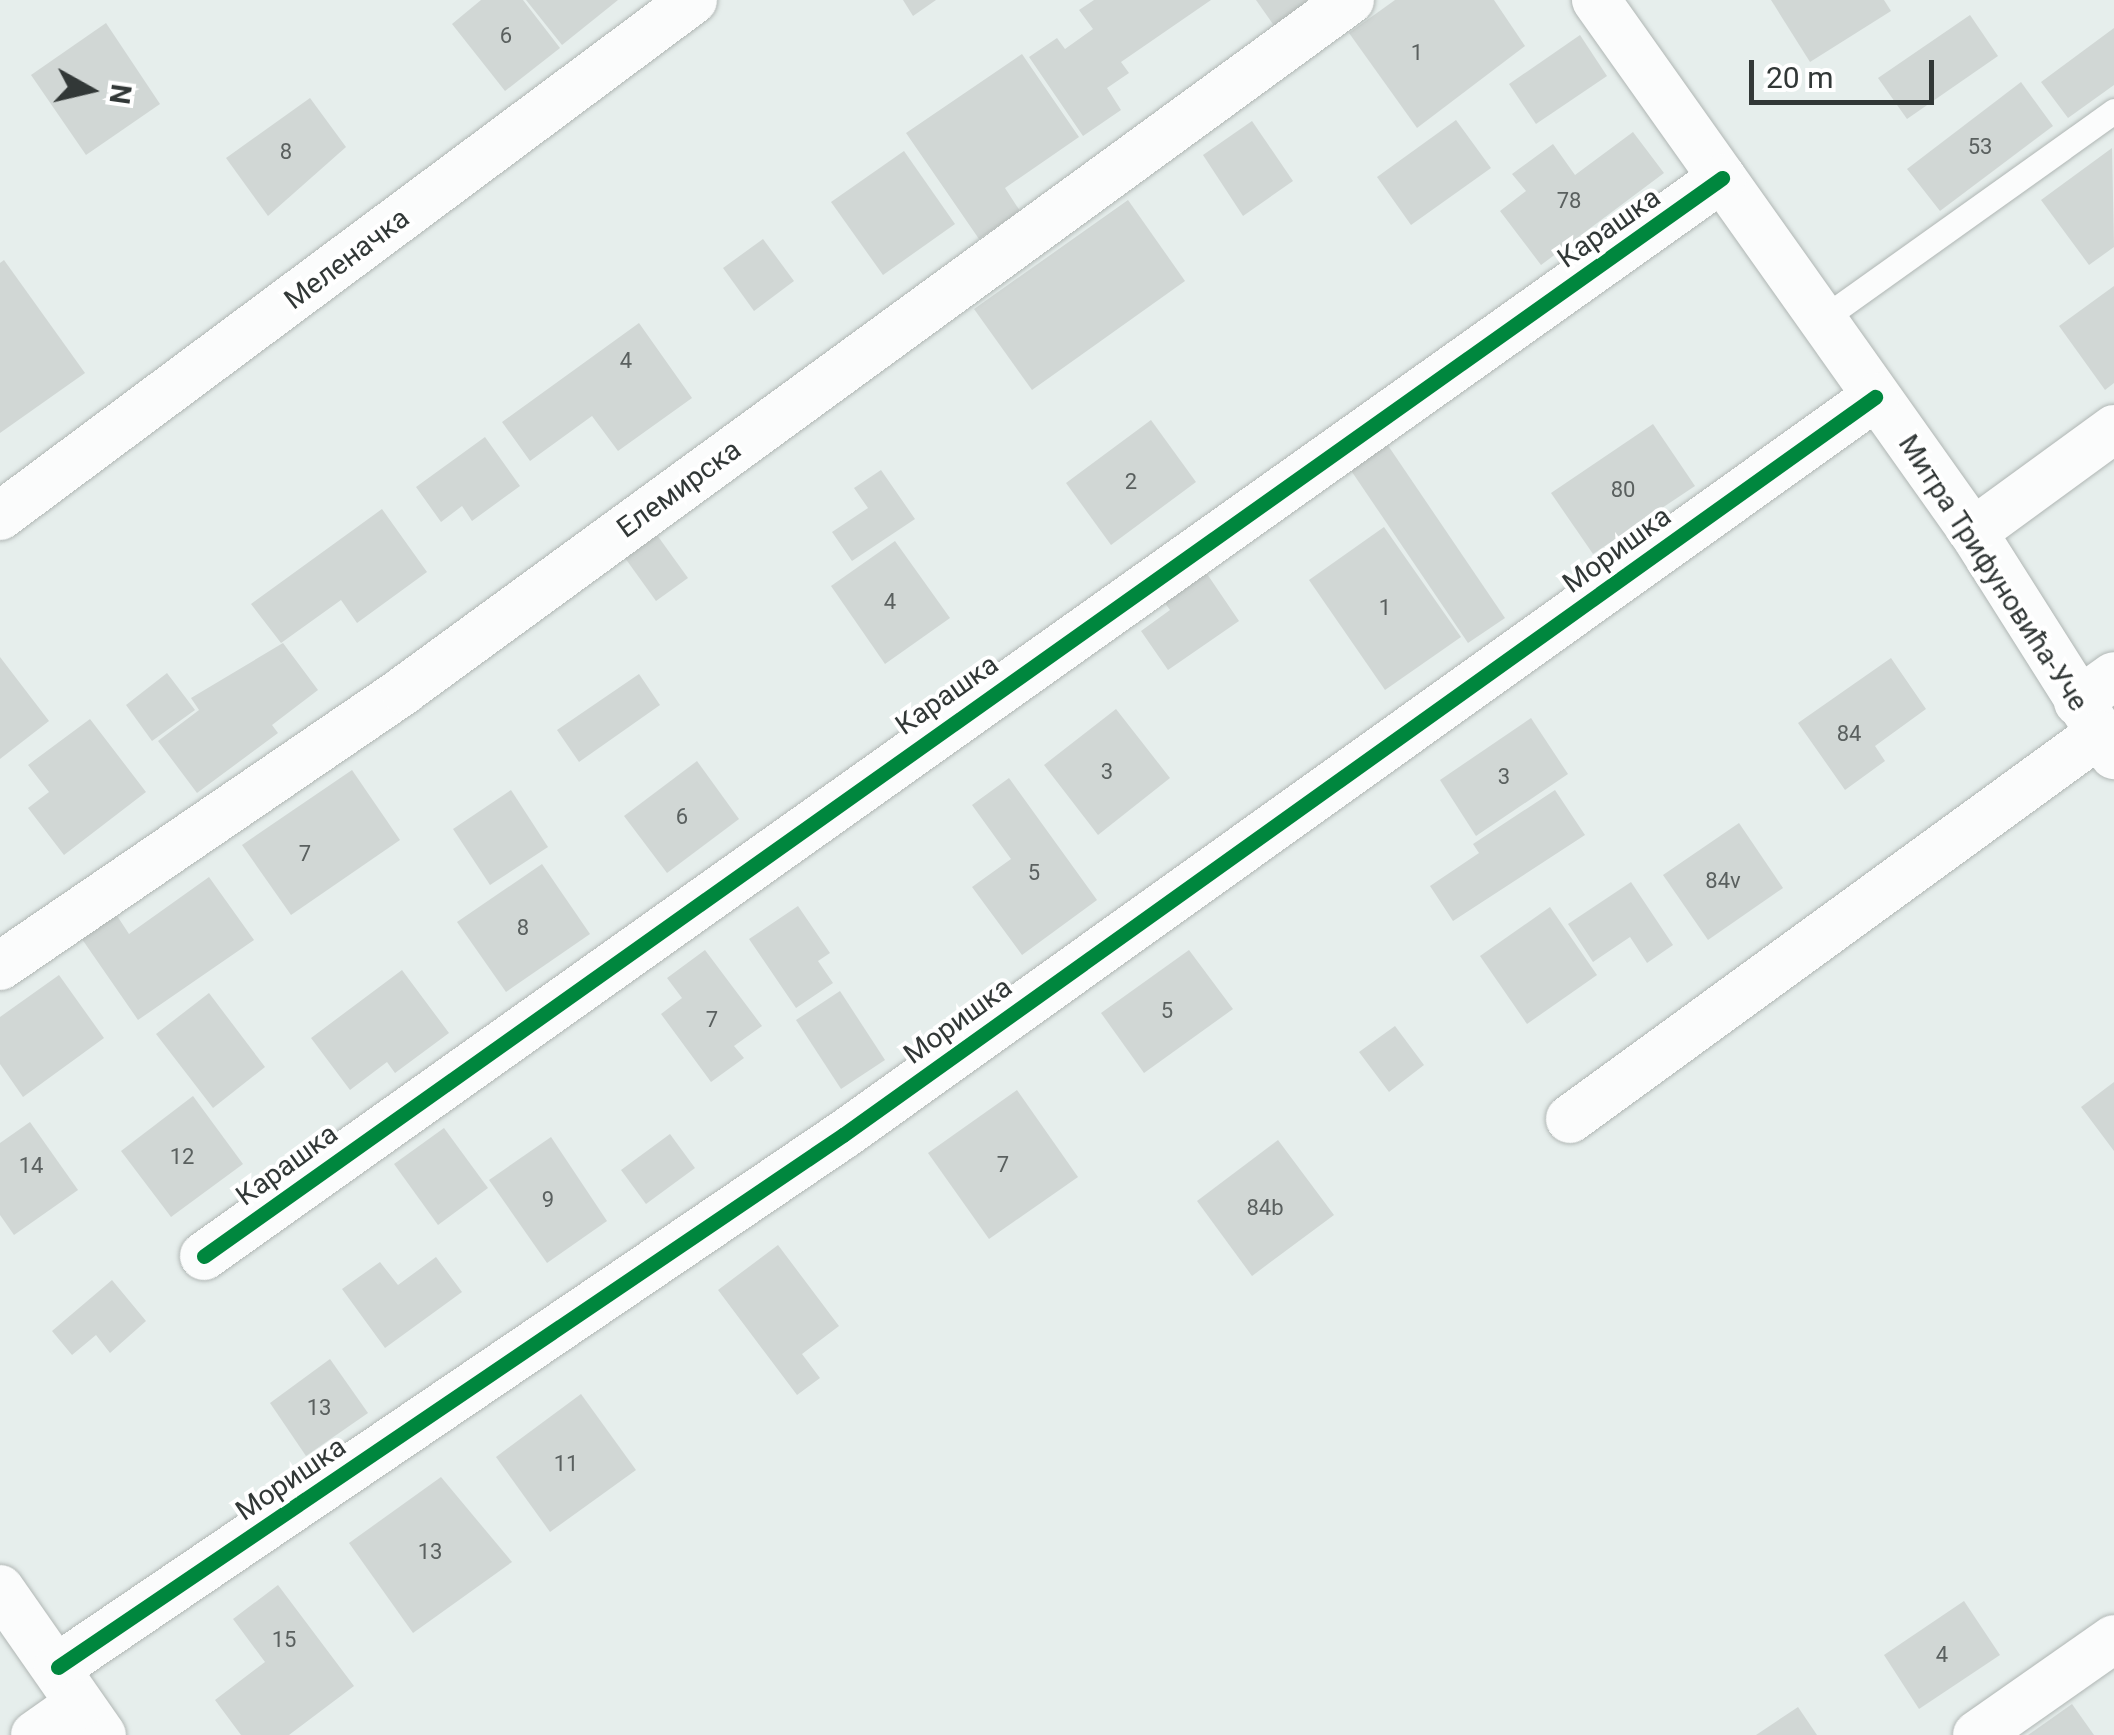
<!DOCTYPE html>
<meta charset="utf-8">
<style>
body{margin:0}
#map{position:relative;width:2114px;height:1735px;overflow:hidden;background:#e6eeec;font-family:Roboto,sans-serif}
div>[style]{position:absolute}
.building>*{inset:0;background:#d1d7d5}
.roads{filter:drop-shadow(0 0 2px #b0b6b4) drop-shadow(0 0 2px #b0b6b4)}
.service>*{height:25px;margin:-12.5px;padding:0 12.5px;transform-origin:12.5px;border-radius:12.5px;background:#fbfcfc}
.minor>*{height:48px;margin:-24px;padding:0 24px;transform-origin:24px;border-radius:24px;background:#fbfcfc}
.cycleway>*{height:15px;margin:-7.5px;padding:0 7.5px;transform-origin:7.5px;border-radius:7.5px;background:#00873e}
span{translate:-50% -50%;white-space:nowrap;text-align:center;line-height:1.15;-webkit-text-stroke:8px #fff;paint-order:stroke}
.number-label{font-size:22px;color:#5a605f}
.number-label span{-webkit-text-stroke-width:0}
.street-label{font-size:28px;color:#323837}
.north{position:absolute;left:40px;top:40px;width:100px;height:100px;-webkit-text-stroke:8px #fff;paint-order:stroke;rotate:98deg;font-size:28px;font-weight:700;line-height:40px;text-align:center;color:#323837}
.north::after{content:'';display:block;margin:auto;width:35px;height:45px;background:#323837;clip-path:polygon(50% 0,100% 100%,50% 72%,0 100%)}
.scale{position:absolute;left:1749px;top:60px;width:185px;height:45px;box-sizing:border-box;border:5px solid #323837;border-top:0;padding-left:12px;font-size:30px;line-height:35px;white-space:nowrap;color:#323837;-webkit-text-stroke:8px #fff;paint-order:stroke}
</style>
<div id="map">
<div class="building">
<i style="clip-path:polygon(481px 0,523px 0,560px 48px,505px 91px,452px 24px)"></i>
<i style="clip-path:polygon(526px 0,618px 0,562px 45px)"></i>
<i style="clip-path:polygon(903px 0,936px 0,913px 16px)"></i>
<i style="clip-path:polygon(1094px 0,1211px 0,1121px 62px,1129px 73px,1107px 88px,1121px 110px,1083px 136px,1029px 57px,1057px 38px,1065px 49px,1093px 29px,1079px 10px)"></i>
<i style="clip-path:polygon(1256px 0,1313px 0,1275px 27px)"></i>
<i style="clip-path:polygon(1395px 0,1494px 0,1525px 46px,1417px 128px,1349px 33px)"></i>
<i style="clip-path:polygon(1771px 0,1884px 0,1891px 11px,1810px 62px)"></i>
<i style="clip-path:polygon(1970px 15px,1998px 56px,1907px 119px,1878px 78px)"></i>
<i style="clip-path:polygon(106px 23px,160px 104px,86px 155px,31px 75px)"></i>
<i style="clip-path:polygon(2114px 28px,2114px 85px,2068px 118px,2041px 82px)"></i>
<i style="clip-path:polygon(1580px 35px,1607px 76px,1536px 124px,1509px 84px)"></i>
<i style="clip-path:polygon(1022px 54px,1079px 137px,1005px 188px,1020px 211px,979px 239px,906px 133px)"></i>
<i style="clip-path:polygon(2021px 82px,2053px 126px,1940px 211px,1907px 169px)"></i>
<i style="clip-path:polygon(310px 98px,346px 147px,268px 216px,226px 158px)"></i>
<i style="clip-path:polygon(1456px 120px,1491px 168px,1411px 225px,1377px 177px)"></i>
<i style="clip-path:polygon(1252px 121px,1293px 181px,1243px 216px,1203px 155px)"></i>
<i style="clip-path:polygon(1633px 132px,1664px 173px,1541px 265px,1500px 211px,1526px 191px,1512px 174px,1553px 144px,1575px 175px)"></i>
<i style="clip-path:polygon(2112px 148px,2114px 247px,2089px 265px,2041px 200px)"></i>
<i style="clip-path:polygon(904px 151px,955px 224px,883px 275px,831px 202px)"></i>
<i style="clip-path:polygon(1128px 200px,1185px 281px,1032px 390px,974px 309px)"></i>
<i style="clip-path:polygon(763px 239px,794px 281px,754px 311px,723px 268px)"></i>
<i style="clip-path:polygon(4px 260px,85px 373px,0 433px,0 263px)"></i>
<i style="clip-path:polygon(2114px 286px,2114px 383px,2105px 390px,2059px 326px)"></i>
<i style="clip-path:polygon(639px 323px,692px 398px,618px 451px,592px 416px,530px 461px,502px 422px)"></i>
<i style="clip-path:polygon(1151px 420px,1196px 482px,1111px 545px,1066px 483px)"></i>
<i style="clip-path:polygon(1653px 424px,1695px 486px,1593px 554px,1551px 493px)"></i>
<i style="clip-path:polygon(485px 437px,520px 486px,472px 521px,462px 506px,441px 522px,416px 487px)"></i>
<i style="clip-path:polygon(1387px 444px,1505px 618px,1468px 643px,1350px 469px)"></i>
<i style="clip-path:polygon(881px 470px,915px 519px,852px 561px,832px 532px,868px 508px,854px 488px)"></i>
<i style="clip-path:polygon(382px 509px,427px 572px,357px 623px,341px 600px,281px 643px,251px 604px)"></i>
<i style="clip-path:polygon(1384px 527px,1461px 637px,1385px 690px,1309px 580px)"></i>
<i style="clip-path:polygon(657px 535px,688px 578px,656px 601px,625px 558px)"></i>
<i style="clip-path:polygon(895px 541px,950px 618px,885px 664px,831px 586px)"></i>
<i style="clip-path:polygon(1201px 565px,1239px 621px,1168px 670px,1141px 631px,1170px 610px,1159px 595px)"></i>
<i style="clip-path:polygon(283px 643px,318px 690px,272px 725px,278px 733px,197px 793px,158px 741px,199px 710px,191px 698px)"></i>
<i style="clip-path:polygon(0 657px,49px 721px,0 759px)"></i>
<i style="clip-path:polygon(1891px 658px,1926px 709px,1875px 746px,1885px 761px,1845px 790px,1798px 723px)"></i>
<i style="clip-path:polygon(167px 673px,195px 710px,152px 741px,126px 705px)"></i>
<i style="clip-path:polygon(639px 674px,660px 705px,579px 762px,557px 730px)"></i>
<i style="clip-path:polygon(1116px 709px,1170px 778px,1098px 835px,1044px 765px)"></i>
<i style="clip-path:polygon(1531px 718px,1568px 774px,1476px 836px,1440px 780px)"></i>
<i style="clip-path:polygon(90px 719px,146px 792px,64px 855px,28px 808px,49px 792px,28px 765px)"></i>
<i style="clip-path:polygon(697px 761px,739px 819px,667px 873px,624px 816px)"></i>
<i style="clip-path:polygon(352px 770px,400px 840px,291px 915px,242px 845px)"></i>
<i style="clip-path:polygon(1009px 778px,1097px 900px,1022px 955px,972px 887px,1011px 859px,972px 805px)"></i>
<i style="clip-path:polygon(511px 790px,548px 847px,490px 885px,453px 829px)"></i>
<i style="clip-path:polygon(1555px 790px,1585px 835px,1453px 921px,1430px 886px,1479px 853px,1473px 844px)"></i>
<i style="clip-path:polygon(1739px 823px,1783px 888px,1708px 940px,1663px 875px)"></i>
<i style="clip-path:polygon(542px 864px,590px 934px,506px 992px,457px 922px)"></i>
<i style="clip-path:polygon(209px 877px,254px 940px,138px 1020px,75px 929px,110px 905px,129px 934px)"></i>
<i style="clip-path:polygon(1631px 882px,1673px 945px,1647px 963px,1630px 937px,1593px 962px,1568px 924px)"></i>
<i style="clip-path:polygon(798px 906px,830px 953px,818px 961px,833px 983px,796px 1008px,749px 939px)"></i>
<i style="clip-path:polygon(1550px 907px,1597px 975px,1527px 1024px,1480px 956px)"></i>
<i style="clip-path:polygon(705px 950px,762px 1026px,734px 1046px,744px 1058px,711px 1082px,661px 1014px,682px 998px,667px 978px)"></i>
<i style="clip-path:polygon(1189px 950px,1233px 1009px,1144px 1073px,1101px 1013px)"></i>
<i style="clip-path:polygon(402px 970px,449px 1033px,395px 1073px,387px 1062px,350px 1090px,311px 1038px)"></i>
<i style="clip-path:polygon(59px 975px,104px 1038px,23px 1097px,0 1064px,0 1017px)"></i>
<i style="clip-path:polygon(840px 991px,885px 1060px,841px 1089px,796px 1020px)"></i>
<i style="clip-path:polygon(209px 993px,265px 1067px,213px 1108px,156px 1034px)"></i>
<i style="clip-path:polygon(1395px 1026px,1424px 1065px,1389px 1092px,1359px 1052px)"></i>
<i style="clip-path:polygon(2114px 1082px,2114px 1151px,2081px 1107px)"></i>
<i style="clip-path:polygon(1017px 1090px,1078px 1177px,989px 1239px,928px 1153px)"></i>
<i style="clip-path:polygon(193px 1096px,243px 1164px,171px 1217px,121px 1151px)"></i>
<i style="clip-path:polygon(30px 1122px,78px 1190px,14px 1235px,0 1215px,0 1143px)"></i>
<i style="clip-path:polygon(444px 1128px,488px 1188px,438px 1225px,394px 1164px)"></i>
<i style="clip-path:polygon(670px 1134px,695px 1168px,646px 1204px,621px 1170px)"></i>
<i style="clip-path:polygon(551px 1137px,607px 1221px,547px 1263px,489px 1180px)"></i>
<i style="clip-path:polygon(1278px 1140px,1334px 1215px,1252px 1276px,1197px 1201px)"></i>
<i style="clip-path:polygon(778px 1245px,839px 1326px,802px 1354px,820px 1378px,797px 1395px,718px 1290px)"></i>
<i style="clip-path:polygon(436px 1257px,462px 1292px,385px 1348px,342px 1289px,380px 1262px,398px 1285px)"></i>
<i style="clip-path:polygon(112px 1280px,146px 1321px,110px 1353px,96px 1335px,72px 1355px,52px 1331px)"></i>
<i style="clip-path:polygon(330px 1359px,368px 1413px,306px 1456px,270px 1403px)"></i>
<i style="clip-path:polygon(581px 1394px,636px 1470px,550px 1532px,496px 1457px)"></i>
<i style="clip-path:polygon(441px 1477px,512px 1562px,413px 1633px,349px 1543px)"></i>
<i style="clip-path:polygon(278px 1585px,354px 1686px,289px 1735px,241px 1735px,215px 1700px,265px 1662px,233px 1619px)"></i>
<i style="clip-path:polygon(1964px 1601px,2000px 1655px,1919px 1709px,1884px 1655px)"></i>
<i style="clip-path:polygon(2072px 1704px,2094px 1735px,2028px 1735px)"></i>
<i style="clip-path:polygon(1798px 1707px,1817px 1735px,1756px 1735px)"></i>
</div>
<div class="roads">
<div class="service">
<i style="left:1821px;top:320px;width:360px;rotate:-35.5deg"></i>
</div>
<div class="minor">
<i style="left:1596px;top:0;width:652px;rotate:54.68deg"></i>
<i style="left:1973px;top:532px;width:264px;rotate:57.7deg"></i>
<i style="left:0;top:516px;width:864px;rotate:-36.67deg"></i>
<i style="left:1973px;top:532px;width:175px;rotate:-36.1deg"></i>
<i style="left:2078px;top:702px;width:44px;rotate:-35.8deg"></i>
<i style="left:0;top:966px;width:489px;rotate:-34.3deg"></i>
<i style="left:404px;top:690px;width:1171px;rotate:-36.11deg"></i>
<i style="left:1570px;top:1119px;width:654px;rotate:-36.05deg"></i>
<i style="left:204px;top:1256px;width:1862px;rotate:-35.38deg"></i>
<i style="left:0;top:1589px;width:178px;rotate:55.1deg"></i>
<i style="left:58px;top:1667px;width:948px;rotate:-34.13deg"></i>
<i style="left:843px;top:1135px;width:1269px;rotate:-35.57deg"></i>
<i style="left:35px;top:1735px;width:54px;rotate:-35.2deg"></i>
<i style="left:1977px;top:1735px;width:167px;rotate:-35deg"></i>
</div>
</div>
<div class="cycleway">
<i style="left:204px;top:1256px;width:1862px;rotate:-35.38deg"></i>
<i style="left:58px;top:1667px;width:948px;rotate:-34.13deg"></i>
<i style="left:843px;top:1135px;width:1269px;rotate:-35.57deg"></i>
</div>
<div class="number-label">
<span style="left:506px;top:36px">6</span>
<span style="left:1417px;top:53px">1</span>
<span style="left:1980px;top:147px">53</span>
<span style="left:286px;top:152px">8</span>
<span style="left:1569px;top:201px">78</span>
<span style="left:626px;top:361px">4</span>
<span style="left:1131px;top:482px">2</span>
<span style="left:1623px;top:490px">80</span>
<span style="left:890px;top:602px">4</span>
<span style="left:1385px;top:608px">1</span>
<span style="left:1849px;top:734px">84</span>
<span style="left:1107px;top:772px">3</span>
<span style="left:1504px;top:777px">3</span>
<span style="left:682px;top:817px">6</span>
<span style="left:305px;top:854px">7</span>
<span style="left:1034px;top:873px">5</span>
<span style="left:1723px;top:881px">84v</span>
<span style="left:523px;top:928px">8</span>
<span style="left:1167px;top:1011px">5</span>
<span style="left:712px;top:1020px">7</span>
<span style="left:182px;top:1157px">12</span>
<span style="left:1003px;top:1165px">7</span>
<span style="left:31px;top:1166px">14</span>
<span style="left:548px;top:1200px">9</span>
<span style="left:1265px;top:1208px">84b</span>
<span style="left:319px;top:1408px">13</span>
<span style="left:566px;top:1464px">11</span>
<span style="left:430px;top:1552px">13</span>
<span style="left:284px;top:1640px">15</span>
<span style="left:1942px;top:1655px">4</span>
</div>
<div class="street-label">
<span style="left:1609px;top:228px;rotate:-35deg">Карашка</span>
<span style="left:347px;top:259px;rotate:-37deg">Меленачка</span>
<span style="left:679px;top:489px;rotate:-36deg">Елемирска</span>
<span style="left:1617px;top:550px;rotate:-36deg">Моришка</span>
<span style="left:1993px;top:573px;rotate:57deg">Митра Трифуновића-Уче</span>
<span style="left:947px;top:695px;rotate:-35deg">Карашка</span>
<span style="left:958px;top:1021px;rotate:-36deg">Моришка</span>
<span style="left:287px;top:1165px;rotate:-36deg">Карашка</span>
<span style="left:291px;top:1479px;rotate:-34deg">Моришка</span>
</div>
<div class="north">N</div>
<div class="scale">20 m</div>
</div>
